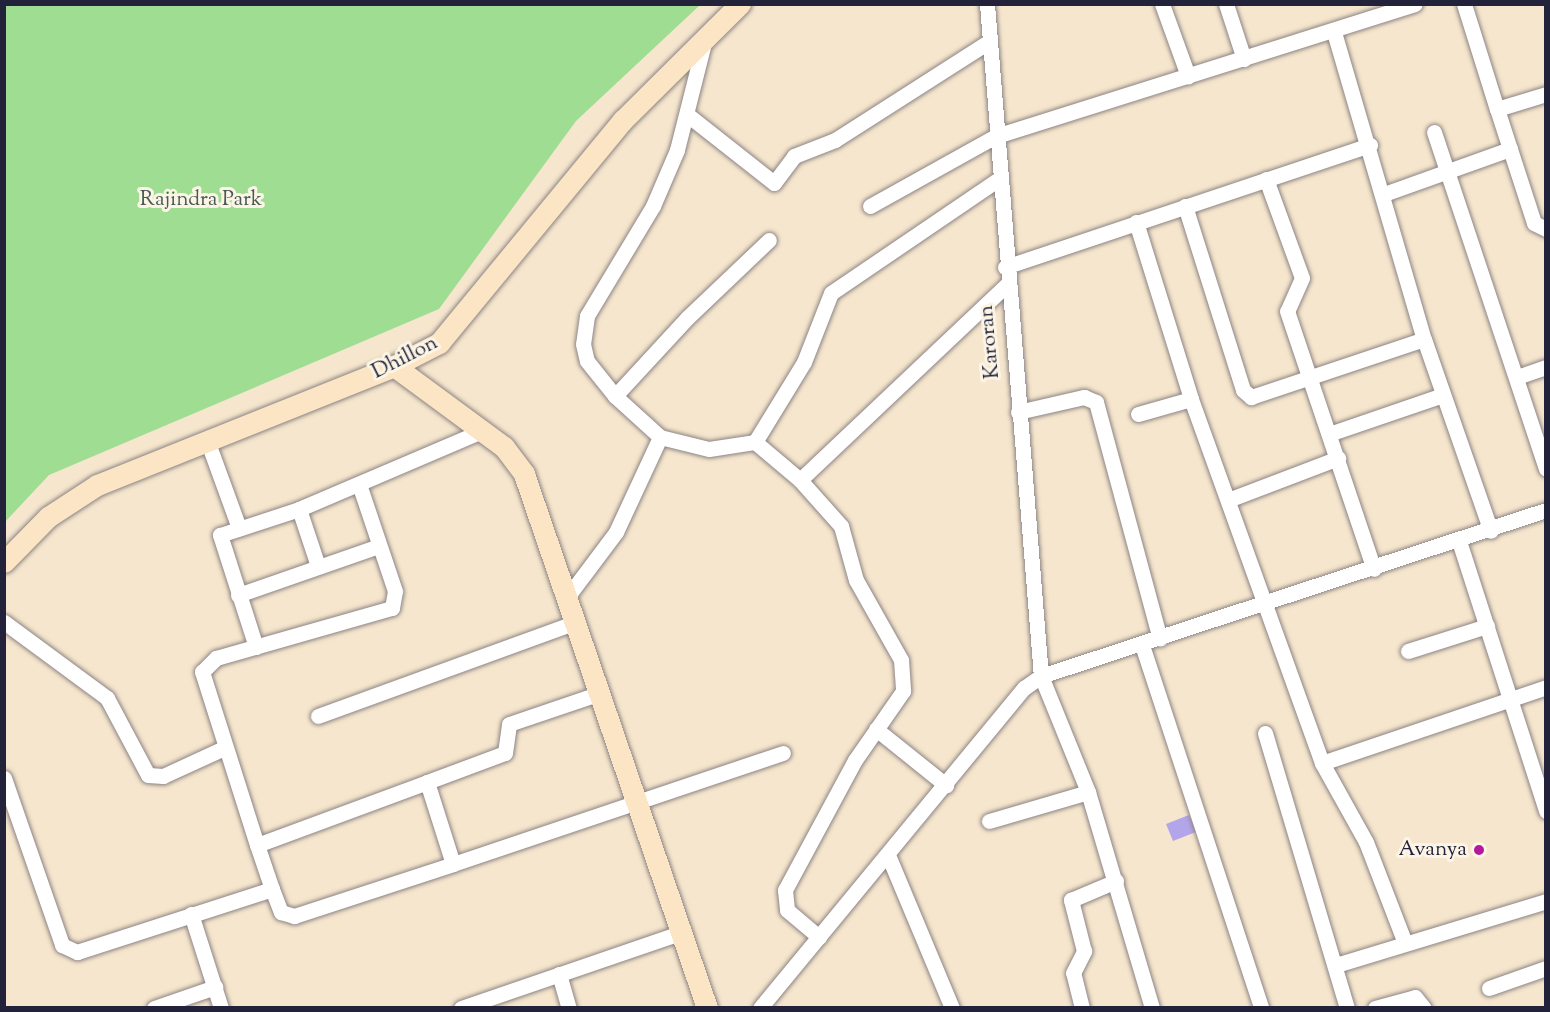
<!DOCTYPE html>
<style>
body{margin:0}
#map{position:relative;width:1550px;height:1012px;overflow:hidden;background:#f6e6cd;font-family:"Sorts Mill Goudy",serif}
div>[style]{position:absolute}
.green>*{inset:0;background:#9fdd92}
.building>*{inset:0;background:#b3a5ea}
.roads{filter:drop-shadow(0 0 2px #8c8484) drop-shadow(0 0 2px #8c8484)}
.street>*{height:15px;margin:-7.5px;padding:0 7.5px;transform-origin:7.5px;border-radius:7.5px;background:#fff}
.secondary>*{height:21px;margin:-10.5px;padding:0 10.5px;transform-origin:10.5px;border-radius:10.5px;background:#fce5c4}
.dots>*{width:16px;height:16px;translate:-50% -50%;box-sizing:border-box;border:3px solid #fcf5e5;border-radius:50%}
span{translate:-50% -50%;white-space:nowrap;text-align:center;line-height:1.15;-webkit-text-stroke:6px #fcf5e5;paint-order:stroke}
.park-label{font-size:21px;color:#485a55}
.street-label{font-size:21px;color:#22223b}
.poi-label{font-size:21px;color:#22223b}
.right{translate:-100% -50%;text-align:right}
.frame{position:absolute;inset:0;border:6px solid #22223b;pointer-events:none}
</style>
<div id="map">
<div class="green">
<i style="clip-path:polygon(5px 4px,700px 4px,700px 5px,576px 121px,439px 309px,49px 475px,5px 522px)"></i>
</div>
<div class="building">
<i style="clip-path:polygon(1189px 815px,1196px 832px,1173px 841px,1166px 824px)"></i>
</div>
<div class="roads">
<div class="street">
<i style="left:987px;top:4px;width:674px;rotate:85.41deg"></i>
<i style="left:1041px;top:676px;width:125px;rotate:67.9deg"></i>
<i style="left:1088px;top:792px;width:225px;rotate:73.5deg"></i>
<i style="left:1162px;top:4px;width:77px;rotate:70.1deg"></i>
<i style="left:1226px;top:4px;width:58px;rotate:71.9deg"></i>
<i style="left:1464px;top:4px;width:110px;rotate:72.6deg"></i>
<i style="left:1497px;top:109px;width:51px;rotate:-17deg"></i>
<i style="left:1334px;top:32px;width:320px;rotate:73.7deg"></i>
<i style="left:1424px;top:339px;width:203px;rotate:70.8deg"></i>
<i style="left:703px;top:47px;width:106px;rotate:104.2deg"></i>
<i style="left:677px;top:150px;width:61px;rotate:113.2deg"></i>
<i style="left:653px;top:206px;width:128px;rotate:121deg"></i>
<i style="left:587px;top:316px;width:28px;rotate:98deg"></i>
<i style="left:583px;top:344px;width:17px;rotate:77deg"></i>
<i style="left:587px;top:361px;width:45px;rotate:51.3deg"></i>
<i style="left:615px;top:396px;width:61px;rotate:42.3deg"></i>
<i style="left:660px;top:437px;width:50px;rotate:13.8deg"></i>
<i style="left:709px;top:449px;width:47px;rotate:-8.7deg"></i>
<i style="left:755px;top:442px;width:59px;rotate:40.2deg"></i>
<i style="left:800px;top:480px;width:62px;rotate:48.3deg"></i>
<i style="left:841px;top:526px;width:56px;rotate:74.5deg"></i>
<i style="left:856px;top:580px;width:92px;rotate:60.6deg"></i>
<i style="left:901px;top:660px;width:31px;rotate:86deg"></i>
<i style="left:903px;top:691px;width:84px;rotate:124.8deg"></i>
<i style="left:855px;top:760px;width:148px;rotate:118.3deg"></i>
<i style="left:785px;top:890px;width:20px;rotate:84deg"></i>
<i style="left:787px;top:910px;width:42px;rotate:40.2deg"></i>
<i style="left:1497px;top:109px;width:120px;rotate:72deg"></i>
<i style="left:1534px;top:223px;width:13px;rotate:27deg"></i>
<i style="left:689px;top:116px;width:108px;rotate:38.2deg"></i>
<i style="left:774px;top:183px;width:34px;rotate:-53deg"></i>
<i style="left:794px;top:156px;width:44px;rotate:-21.3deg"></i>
<i style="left:835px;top:140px;width:184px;rotate:-32.6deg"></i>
<i style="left:1434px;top:132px;width:355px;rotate:71.6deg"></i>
<i style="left:1266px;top:179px;width:105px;rotate:70deg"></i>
<i style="left:1302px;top:278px;width:36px;rotate:114deg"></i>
<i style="left:1287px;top:311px;width:272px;rotate:71.4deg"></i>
<i style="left:1384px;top:194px;width:134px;rotate:-19.7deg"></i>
<i style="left:870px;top:206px;width:144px;rotate:-29.1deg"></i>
<i style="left:996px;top:136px;width:439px;rotate:-17.5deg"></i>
<i style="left:1185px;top:206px;width:193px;rotate:72.5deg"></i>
<i style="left:1243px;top:390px;width:11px;rotate:41deg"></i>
<i style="left:1251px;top:397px;width:182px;rotate:-18.5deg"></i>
<i style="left:1136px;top:222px;width:185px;rotate:72.7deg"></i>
<i style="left:1191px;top:399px;width:55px;rotate:164.2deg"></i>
<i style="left:1005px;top:267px;width:385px;rotate:-18.5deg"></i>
<i style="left:1517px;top:377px;width:31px;rotate:-19deg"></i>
<i style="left:615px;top:396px;width:106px;rotate:-47.3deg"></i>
<i style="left:687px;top:318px;width:113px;rotate:-43.6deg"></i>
<i style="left:1191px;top:399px;width:387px;rotate:70.2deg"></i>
<i style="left:1322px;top:763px;width:237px;rotate:-18.7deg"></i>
<i style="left:1018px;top:412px;width:68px;rotate:-12.8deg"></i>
<i style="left:1084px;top:397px;width:13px;rotate:23deg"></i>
<i style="left:1096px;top:402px;width:245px;rotate:74.9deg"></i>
<i style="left:1329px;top:434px;width:120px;rotate:-18.9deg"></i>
<i style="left:207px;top:440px;width:94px;rotate:70deg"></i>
<i style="left:755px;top:442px;width:94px;rotate:-58.5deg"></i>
<i style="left:804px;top:362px;width:74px;rotate:-68.6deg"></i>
<i style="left:831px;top:293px;width:203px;rotate:-34.2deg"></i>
<i style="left:800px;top:480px;width:284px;rotate:-43.4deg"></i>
<i style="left:1228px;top:500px;width:118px;rotate:-20.9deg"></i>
<i style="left:299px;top:509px;width:60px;rotate:71.6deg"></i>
<i style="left:1459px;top:541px;width:284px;rotate:72.1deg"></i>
<i style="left:238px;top:595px;width:149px;rotate:-19.2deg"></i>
<i style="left:565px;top:600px;width:85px;rotate:-53.1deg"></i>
<i style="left:616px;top:532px;width:105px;rotate:-65.1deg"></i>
<i style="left:4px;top:622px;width:128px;rotate:36.4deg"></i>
<i style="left:107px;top:698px;width:87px;rotate:62deg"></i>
<i style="left:148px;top:775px;width:15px;rotate:4deg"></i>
<i style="left:163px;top:776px;width:65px;rotate:-24.6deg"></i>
<i style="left:1142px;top:645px;width:382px;rotate:71.8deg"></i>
<i style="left:256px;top:647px;width:118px;rotate:-107.8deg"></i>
<i style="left:220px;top:535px;width:83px;rotate:-18.2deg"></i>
<i style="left:299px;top:509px;width:199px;rotate:-23.1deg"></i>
<i style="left:1408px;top:651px;width:83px;rotate:-17.6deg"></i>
<i style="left:318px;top:716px;width:271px;rotate:-20deg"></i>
<i style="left:876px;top:729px;width:90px;rotate:38.7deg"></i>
<i style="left:1265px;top:733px;width:287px;rotate:73.4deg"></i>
<i style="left:1322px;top:763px;width:90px;rotate:60.9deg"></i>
<i style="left:1366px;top:842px;width:108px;rotate:68.9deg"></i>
<i style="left:4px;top:778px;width:177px;rotate:70.8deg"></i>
<i style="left:62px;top:945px;width:17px;rotate:25deg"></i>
<i style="left:77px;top:952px;width:205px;rotate:-17.9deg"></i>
<i style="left:272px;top:889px;width:46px;rotate:-108.8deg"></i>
<i style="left:257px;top:845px;width:181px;rotate:-20.3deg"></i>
<i style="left:427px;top:782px;width:86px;rotate:72.4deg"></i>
<i style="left:453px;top:864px;width:348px;rotate:-18.6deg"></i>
<i style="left:427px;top:782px;width:83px;rotate:-20.4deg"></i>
<i style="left:505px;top:753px;width:29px;rotate:-82deg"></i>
<i style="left:509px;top:724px;width:93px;rotate:-18.8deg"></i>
<i style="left:989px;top:821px;width:103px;rotate:-16.3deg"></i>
<i style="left:257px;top:845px;width:182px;rotate:-107.6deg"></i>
<i style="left:202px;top:672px;width:20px;rotate:-45deg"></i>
<i style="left:216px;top:658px;width:183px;rotate:-15.9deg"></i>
<i style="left:392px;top:608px;width:17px;rotate:-80deg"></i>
<i style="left:395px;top:591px;width:113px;rotate:-108.6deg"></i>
<i style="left:888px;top:855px;width:166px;rotate:67.3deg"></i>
<i style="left:272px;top:889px;width:25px;rotate:69deg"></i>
<i style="left:281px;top:912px;width:14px;rotate:17deg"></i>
<i style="left:294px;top:916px;width:167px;rotate:-18.1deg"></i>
<i style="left:191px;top:914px;width:99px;rotate:72.3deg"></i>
<i style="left:1336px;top:965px;width:220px;rotate:-16.9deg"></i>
<i style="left:559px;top:974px;width:35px;rotate:74deg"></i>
<i style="left:1489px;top:988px;width:60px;rotate:-19.3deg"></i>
<i style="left:154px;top:1008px;width:65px;rotate:-19deg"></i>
<i style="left:461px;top:1008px;width:231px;rotate:-18.9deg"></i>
<i style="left:760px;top:1008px;width:415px;rotate:-50.5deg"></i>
<i style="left:1024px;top:688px;width:21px;rotate:-35deg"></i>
<i style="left:1041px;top:676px;width:532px;rotate:-18.2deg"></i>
<i style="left:1082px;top:1008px;width:36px;rotate:-104deg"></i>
<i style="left:1073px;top:973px;width:25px;rotate:-63deg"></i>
<i style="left:1084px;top:951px;width:53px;rotate:-104.3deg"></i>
<i style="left:1071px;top:900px;width:49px;rotate:-22.9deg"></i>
<i style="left:1375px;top:1008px;width:41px;rotate:-15.4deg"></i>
<i style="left:1415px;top:997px;width:14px;rotate:51deg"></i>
</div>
<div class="secondary">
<i style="left:394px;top:366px;width:137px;rotate:36.4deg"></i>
<i style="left:504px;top:447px;width:34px;rotate:53deg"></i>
<i style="left:524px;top:474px;width:564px;rotate:71.08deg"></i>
<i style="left:4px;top:562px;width:63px;rotate:-45.6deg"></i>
<i style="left:48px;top:517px;width:59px;rotate:-33.1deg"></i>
<i style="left:97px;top:485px;width:320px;rotate:-21.8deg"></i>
<i style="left:394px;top:366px;width:51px;rotate:-27.1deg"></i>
<i style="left:439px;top:343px;width:289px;rotate:-50.5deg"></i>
<i style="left:623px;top:120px;width:165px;rotate:-44.8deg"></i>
</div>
</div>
<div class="dots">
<i style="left:1479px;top:850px;background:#b5179e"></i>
</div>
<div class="park-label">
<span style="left:201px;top:200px">Rajindra Park</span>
</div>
<div class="street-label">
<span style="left:990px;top:342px;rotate:-95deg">Karoran</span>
<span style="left:405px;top:358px;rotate:-27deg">Dhillon</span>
</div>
<div class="poi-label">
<span class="right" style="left:1467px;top:850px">Avanya</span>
</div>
<div class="frame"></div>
</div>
